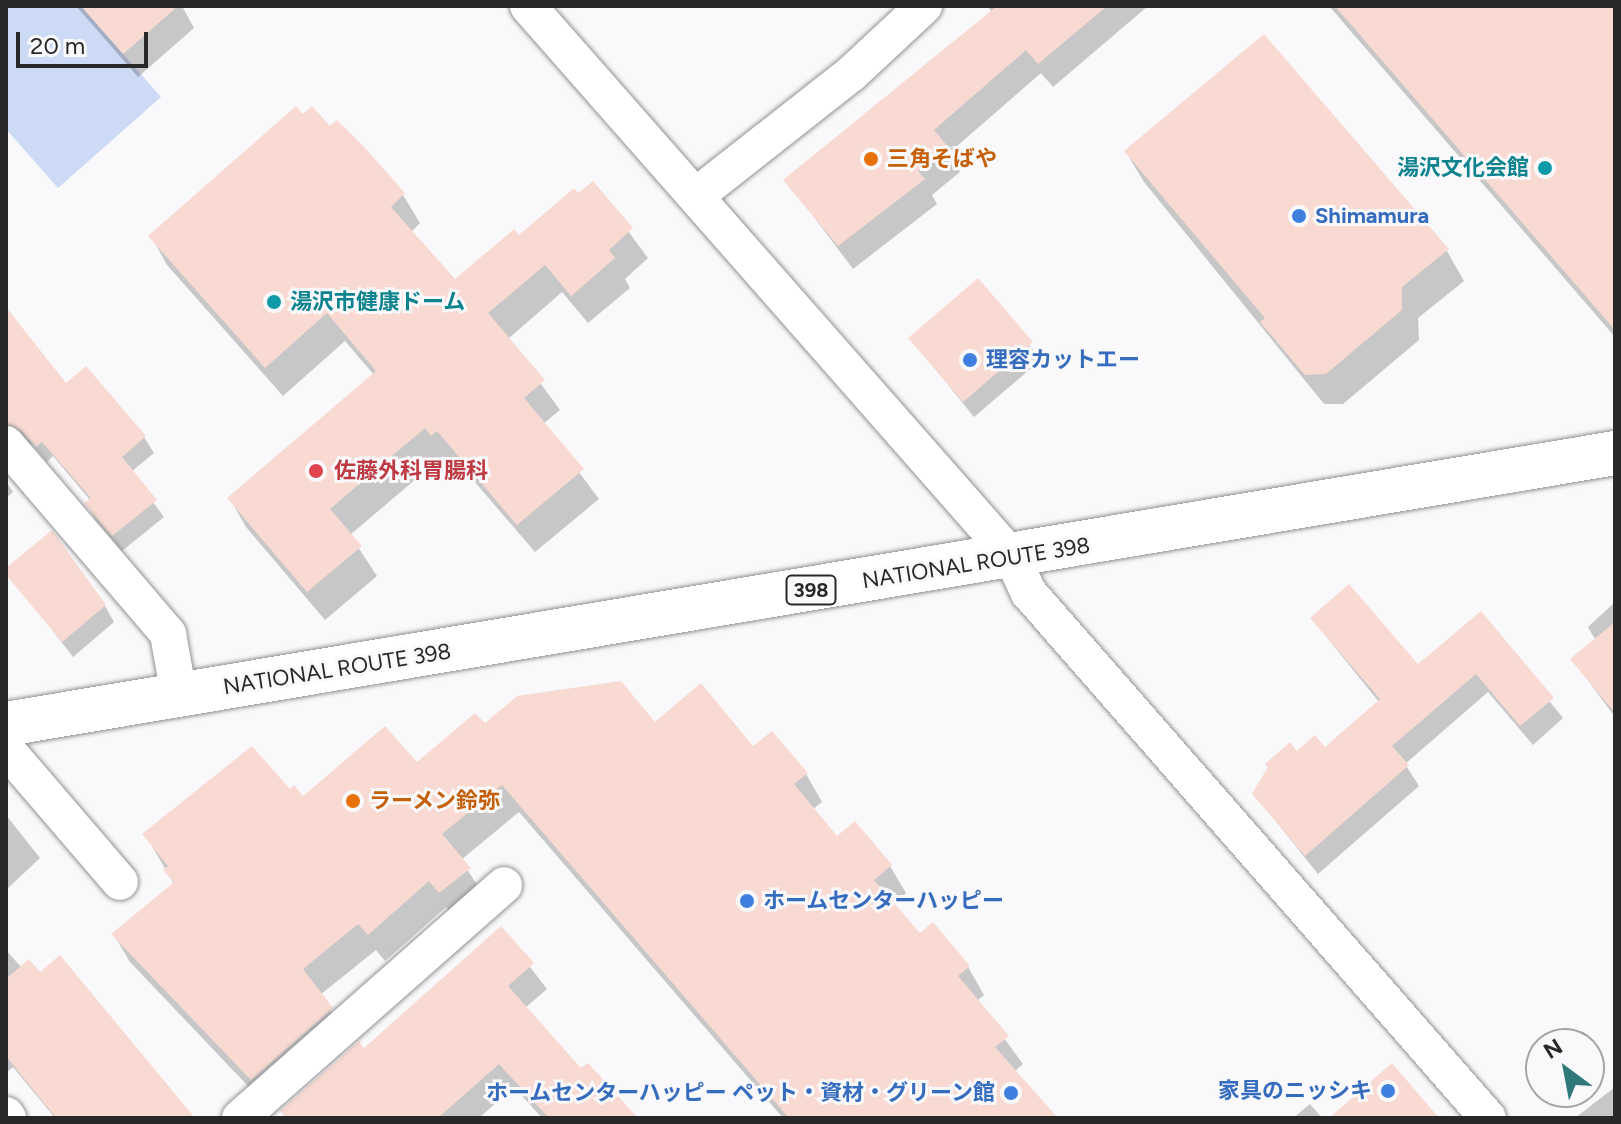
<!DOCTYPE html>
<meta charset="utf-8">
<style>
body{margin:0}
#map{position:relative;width:1621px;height:1124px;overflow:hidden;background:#f9f9fb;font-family:Figtree,"Noto Sans JP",sans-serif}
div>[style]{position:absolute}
.green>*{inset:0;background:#ccdaf6}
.shadow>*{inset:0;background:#0003}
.building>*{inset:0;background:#f9dad2}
.roads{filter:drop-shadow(0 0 2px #929294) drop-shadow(0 0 2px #929294)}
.minor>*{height:36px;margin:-18px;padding:0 18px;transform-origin:18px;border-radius:18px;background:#fff}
.trunk>*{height:44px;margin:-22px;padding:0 22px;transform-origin:22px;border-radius:22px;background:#fff}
.dots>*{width:22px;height:22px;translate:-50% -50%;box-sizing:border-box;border:4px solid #f9f9fb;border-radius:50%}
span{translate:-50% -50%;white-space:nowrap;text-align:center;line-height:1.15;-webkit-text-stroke:6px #f9f9fb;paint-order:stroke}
.shield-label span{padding:2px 6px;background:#f9f9fb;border:2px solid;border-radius:6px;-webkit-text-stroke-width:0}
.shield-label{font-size:20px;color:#282829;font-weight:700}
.food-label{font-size:22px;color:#c56008;font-weight:700}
.left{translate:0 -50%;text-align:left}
.culture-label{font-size:22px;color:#0d838f;font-weight:700}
.right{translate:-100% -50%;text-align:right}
.shop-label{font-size:22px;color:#366cbe;font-weight:700}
.health-label{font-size:22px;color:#be3a42;font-weight:700}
.street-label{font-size:22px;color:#282829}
.frame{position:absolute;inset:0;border:8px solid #282829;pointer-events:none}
.north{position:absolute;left:1525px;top:1028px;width:80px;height:80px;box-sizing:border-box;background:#f9f9fb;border:2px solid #a5a5a7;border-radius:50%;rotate:328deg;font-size:22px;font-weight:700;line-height:32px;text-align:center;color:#282829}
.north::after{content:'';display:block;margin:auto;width:28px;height:36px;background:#2f797a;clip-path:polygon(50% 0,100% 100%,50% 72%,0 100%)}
.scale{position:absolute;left:16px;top:32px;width:132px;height:36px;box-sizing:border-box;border:4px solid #282829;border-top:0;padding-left:10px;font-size:24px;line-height:28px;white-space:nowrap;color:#282829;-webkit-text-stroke:6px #f9f9fb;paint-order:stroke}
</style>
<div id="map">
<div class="green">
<i style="clip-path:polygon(6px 6px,81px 6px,161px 97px,58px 188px,6px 129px)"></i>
</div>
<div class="shadow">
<i style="clip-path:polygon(76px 6px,182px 6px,194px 28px,138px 77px)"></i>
<i style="clip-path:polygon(988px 6px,1148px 6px,1053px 87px,1041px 73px,949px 153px,960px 172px,932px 195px,937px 204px,853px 269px,786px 180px,992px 13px)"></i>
<i style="clip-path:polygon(1329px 6px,1615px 6px,1615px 337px)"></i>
<i style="clip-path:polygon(1126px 152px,1447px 251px,1464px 281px,1418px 318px,1419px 340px,1343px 404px,1324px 404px,1144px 182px)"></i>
<i style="clip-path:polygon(593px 184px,648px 258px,625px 279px,630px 288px,588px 323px,562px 292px,508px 339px,560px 410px,543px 424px,599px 499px,535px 552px,455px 459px,449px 463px,443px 456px,350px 535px,377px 576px,325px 620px,246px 527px,230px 499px,374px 375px,345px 341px,283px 396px,167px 265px,151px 236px,403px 195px,420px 223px,411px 232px,455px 282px)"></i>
<i style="clip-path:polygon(978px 281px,1041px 360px,974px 417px,911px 339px)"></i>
<i style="clip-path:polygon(6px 311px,65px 386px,144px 437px,154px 453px,131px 472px,164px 517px,122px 551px,96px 520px,87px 504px,91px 501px,53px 456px,47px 462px,33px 445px,13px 438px,6px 442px)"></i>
<i style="clip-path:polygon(6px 481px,13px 492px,6px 498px)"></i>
<i style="clip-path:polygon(6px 570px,105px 606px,114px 622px,73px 657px)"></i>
<i style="clip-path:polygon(1615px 602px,1615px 717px,1573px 660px,1596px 641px,1588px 627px)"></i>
<i style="clip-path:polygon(1480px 614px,1563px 718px,1533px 745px,1488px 692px,1405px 764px,1419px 786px,1318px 874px,1254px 794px,1297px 753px,1325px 749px,1379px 702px,1312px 619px,1418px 666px)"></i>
<i style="clip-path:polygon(655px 725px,753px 748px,806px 774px,822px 802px,812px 810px,837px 838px,890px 866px,906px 893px,893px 905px,920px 936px,968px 967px,984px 995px,977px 1001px,1023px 1064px,1014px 1072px,1055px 1118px,783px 1118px,519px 812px,461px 860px,485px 897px,456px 919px,446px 907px,385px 961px,376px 950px,320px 995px,347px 1037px,268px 1107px,130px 962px,114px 935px,174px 884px,145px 834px,289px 792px,303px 799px,417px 765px,484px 726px)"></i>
<i style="clip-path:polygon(6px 815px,40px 858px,6px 890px)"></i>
<i style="clip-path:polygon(501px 929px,547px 989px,525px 1008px,581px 1071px,635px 1118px,542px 1118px,514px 1087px,479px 1118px,286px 1118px,282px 1111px,364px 1051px)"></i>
<i style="clip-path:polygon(6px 950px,22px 968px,190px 1118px,55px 1118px,13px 1067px,6px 1073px)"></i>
<i style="clip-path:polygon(1615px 1087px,1615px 1118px,1575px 1118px)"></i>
<i style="clip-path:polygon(1310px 1104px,1322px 1118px,1293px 1118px)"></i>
</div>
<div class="building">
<i style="clip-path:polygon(81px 6px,178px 6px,123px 54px)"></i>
<i style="clip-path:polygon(997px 6px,1107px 6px,1038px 64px,1026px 50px,934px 130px,948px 147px,918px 171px,925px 179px,838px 246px,783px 180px)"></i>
<i style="clip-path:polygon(1335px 6px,1615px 6px,1615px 330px)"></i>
<i style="clip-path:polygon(1264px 34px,1449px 249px,1402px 287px,1402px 310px,1326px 374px,1305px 375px,1260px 322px,1265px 318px,1124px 151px)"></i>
<i style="clip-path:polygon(296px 106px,303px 114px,312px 106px,330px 126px,337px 120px,366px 149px,405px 193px,391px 207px,455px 279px,514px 229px,519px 235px,574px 188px,578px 193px,593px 181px,633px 228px,609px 250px,615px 258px,571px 296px,545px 265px,488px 313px,545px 380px,524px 398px,584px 469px,517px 525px,437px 431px,431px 436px,425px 428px,330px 509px,362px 546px,307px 592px,227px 498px,376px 371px,327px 313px,265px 368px,148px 236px)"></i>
<i style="clip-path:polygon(978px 278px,1033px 342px,963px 402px,908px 338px)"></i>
<i style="clip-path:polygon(6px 307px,66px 383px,86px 366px,146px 436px,122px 457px,157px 500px,112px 536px,84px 503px,91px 498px,42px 442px,36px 447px,21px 430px,6px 424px)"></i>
<i style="clip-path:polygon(52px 530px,106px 605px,62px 642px,6px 575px,6px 568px)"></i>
<i style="clip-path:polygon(1349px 584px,1418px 664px,1481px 611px,1554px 698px,1520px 726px,1476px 674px,1392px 746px,1409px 765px,1305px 856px,1252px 794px,1268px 767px,1265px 764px,1290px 742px,1297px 751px,1315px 735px,1325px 747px,1380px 699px,1310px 618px)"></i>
<i style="clip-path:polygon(1615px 622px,1615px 713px,1570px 659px)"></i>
<i style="clip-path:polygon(621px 681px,655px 722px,701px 683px,753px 746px,772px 731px,808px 773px,794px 784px,837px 836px,855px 821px,892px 865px,874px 880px,920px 933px,933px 922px,970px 966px,958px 976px,1009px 1036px,995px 1047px,1058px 1118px,789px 1118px,502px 785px,442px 834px,471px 868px,439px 893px,429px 881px,368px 935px,358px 924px,303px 969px,333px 1008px,251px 1080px,111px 934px,174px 882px,163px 870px,168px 866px,142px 834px,252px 746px,290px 789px,294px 785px,303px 796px,385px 726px,417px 762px,475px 713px,485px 723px,517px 696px)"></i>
<i style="clip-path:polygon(501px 926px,534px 963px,508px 986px,581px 1068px,588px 1063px,638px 1118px,549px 1118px,499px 1064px,438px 1118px,287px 1118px,280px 1111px,359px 1041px,364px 1048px)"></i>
<i style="clip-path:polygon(60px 955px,195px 1118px,56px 1118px,6px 1056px,6px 979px,29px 959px,40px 972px)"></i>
<i style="clip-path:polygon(1392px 1063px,1439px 1118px,1329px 1118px)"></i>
</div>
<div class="roads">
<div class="minor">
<i style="left:528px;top:6px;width:733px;rotate:48.7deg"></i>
<i style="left:1012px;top:557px;width:40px;rotate:65deg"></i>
<i style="left:1029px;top:593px;width:697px;rotate:48.84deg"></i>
<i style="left:697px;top:195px;width:196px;rotate:-38.2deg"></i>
<i style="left:851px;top:74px;width:100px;rotate:-43deg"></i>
<i style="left:6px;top:444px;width:250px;rotate:49.5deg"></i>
<i style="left:168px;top:634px;width:62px;rotate:79.8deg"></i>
<i style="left:6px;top:749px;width:175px;rotate:49.4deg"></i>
<i style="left:6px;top:1115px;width:4px;rotate:56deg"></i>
<i style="left:240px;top:1118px;width:352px;rotate:-41.4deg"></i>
</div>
<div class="trunk">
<i style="left:6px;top:724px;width:1632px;rotate:-9.56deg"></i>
</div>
</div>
<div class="dots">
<i style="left:871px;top:159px;background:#e8710a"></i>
<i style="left:1545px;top:168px;background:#0f9aa8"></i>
<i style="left:1299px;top:216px;background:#3f7fe0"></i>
<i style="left:274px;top:302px;background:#0f9aa8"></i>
<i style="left:970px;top:360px;background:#3f7fe0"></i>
<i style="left:316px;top:471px;background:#e0444e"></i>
<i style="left:353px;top:801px;background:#e8710a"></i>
<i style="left:747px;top:901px;background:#3f7fe0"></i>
<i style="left:1388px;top:1091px;background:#3f7fe0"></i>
<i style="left:1011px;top:1093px;background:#3f7fe0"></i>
</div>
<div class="shield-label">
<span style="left:811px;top:590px">398</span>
</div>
<div class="food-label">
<span class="left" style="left:887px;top:159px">三角そばや</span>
<span class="left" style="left:369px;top:801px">ラーメン鈴弥</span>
</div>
<div class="culture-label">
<span class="right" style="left:1529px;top:168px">湯沢文化会館</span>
<span class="left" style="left:290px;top:302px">湯沢市健康ドーム</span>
</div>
<div class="shop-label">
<span class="left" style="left:1315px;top:216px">Shimamura</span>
<span class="left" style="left:986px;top:360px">理容カットエー</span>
<span class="left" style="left:763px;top:901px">ホームセンターハッピー</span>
<span class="right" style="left:1372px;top:1091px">家具のニッシキ</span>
<span class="right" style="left:995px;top:1093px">ホームセンターハッピー ペット・資材・グリーン館</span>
</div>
<div class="health-label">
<span class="left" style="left:334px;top:471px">佐藤外科胃腸科</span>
</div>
<div class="street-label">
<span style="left:976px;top:563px;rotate:-9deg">NATIONAL ROUTE 398</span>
<span style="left:337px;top:669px;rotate:-9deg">NATIONAL ROUTE 398</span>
</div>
<div class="frame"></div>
<div class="north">N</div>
<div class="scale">20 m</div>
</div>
